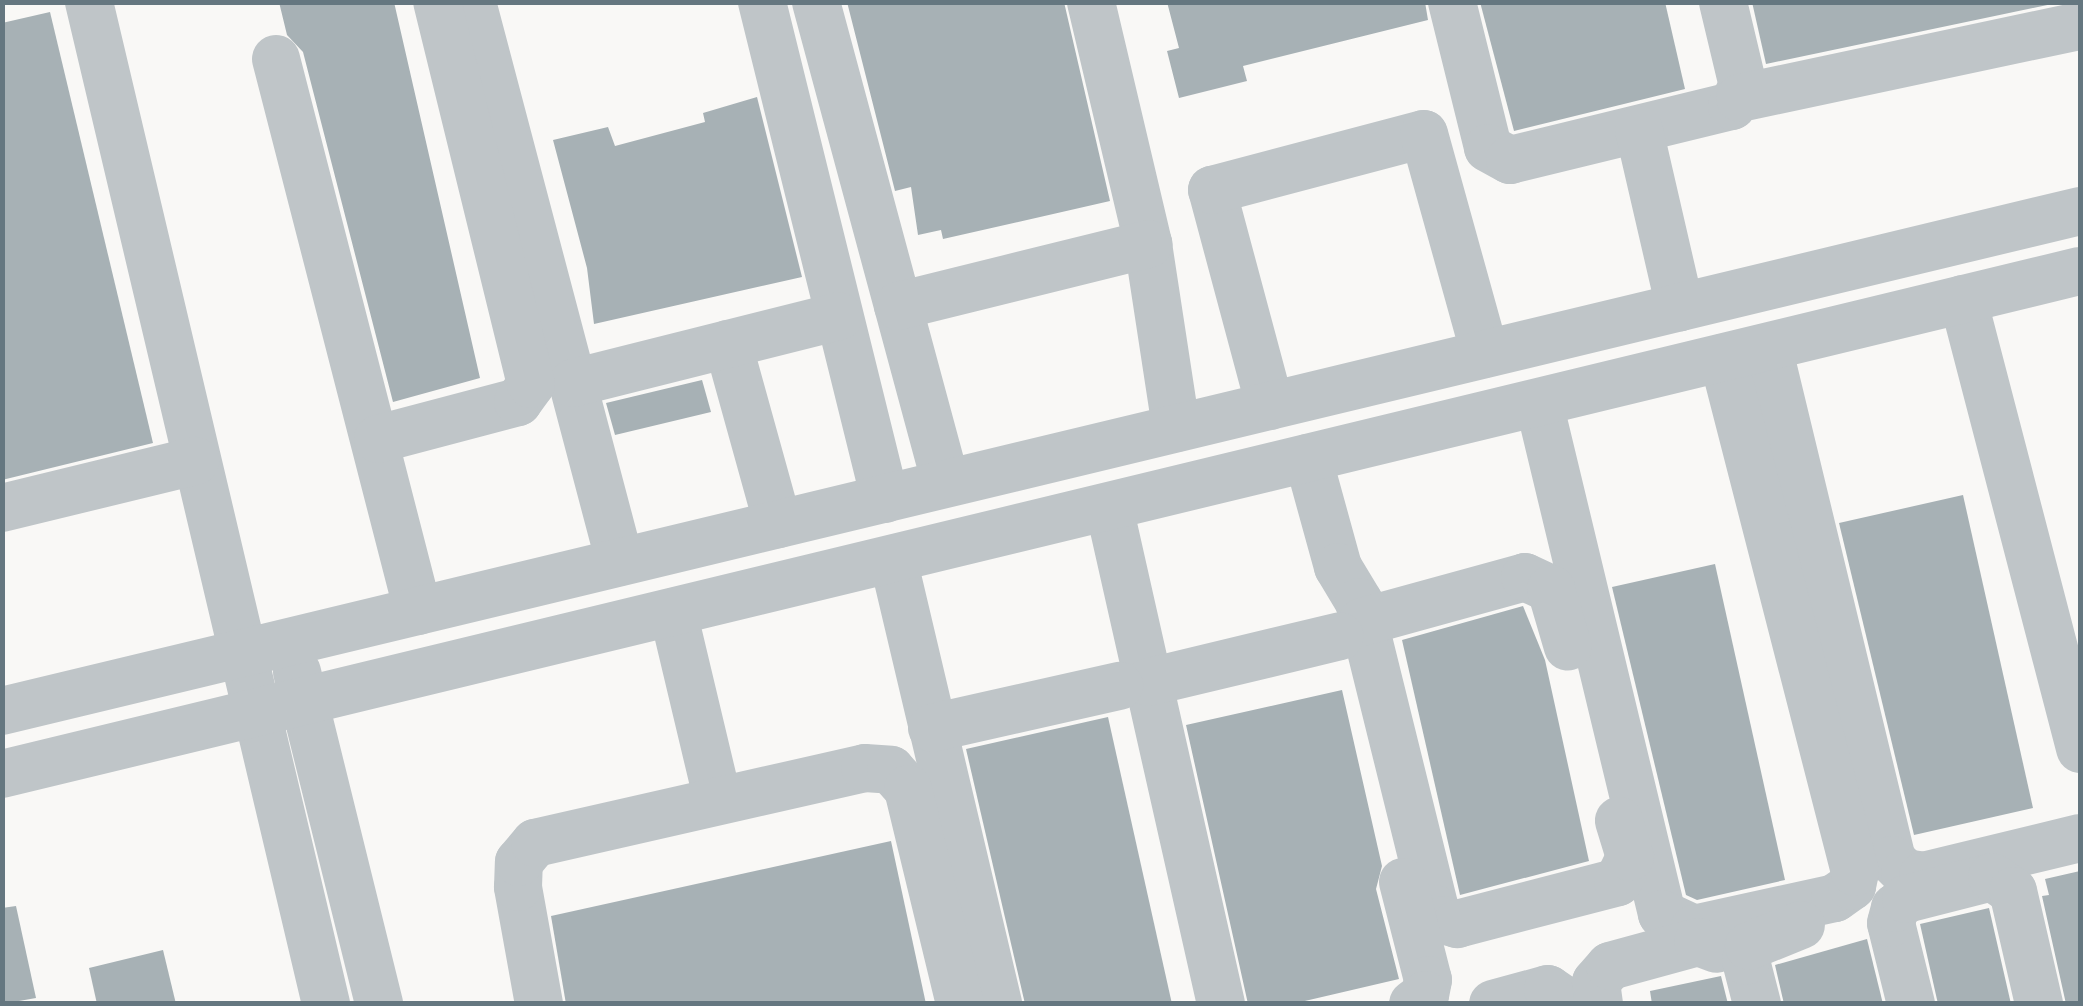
<!DOCTYPE html>
<style>
body{margin:0}
#map{position:relative;width:2083px;height:1006px;overflow:hidden;background:#f9f8f6;font-family:"Space Grotesk",sans-serif}
div>[style]{position:absolute}
.building>*{inset:0;background:#a7b1b5}
.minor>*{height:48px;margin:-24px;padding:0 24px;transform-origin:24px;border-radius:24px;background:#bfc5c8}
span{translate:-50% -50%;white-space:nowrap;text-align:center;line-height:1.15;-webkit-text-stroke:10px #fff;paint-order:stroke}
.frame{position:absolute;inset:0;border:5px solid #657780;pointer-events:none}
</style>
<div id="map">
<div class="building">
<i style="clip-path:polygon(279px 2px,394px 2px,480px 378px,393px 402px,303px 52px,287px 35px)"></i>
<i style="clip-path:polygon(847px 2px,1064px 2px,1110px 201px,943px 239px,941px 230px,918px 235px,911px 187px,895px 191px)"></i>
<i style="clip-path:polygon(1167px 2px,1425px 2px,1428px 20px,1243px 66px,1247px 81px,1179px 98px,1167px 51px,1179px 48px)"></i>
<i style="clip-path:polygon(1480px 2px,1665px 2px,1685px 89px,1514px 131px)"></i>
<i style="clip-path:polygon(1752px 2px,2057px 2px,2057px 3px,1766px 64px)"></i>
<i style="clip-path:polygon(50px 12px,153px 443px,2px 480px,2px 23px)"></i>
<i style="clip-path:polygon(757px 97px,802px 277px,594px 324px,587px 268px,553px 140px,608px 127px,615px 146px,705px 122px,703px 113px)"></i>
<i style="clip-path:polygon(702px 380px,711px 412px,615px 435px,606px 403px)"></i>
<i style="clip-path:polygon(1963px 495px,2033px 808px,1914px 835px,1839px 523px)"></i>
<i style="clip-path:polygon(1715px 564px,1785px 880px,1697px 900px,1686px 895px,1612px 587px)"></i>
<i style="clip-path:polygon(1523px 606px,1545px 660px,1589px 861px,1460px 895px,1402px 640px)"></i>
<i style="clip-path:polygon(1342px 690px,1382px 866px,1376px 889px,1399px 979px,1292px 1004px,1248px 1004px,1186px 725px)"></i>
<i style="clip-path:polygon(1108px 717px,1172px 1004px,1025px 1004px,966px 749px)"></i>
<i style="clip-path:polygon(891px 841px,926px 1004px,566px 1004px,551px 916px)"></i>
<i style="clip-path:polygon(2080px 871px,2080px 1004px,2066px 1004px,2042px 896px,2049px 895px,2045px 879px)"></i>
<i style="clip-path:polygon(16px 906px,36px 998px,2px 1004px,2px 908px)"></i>
<i style="clip-path:polygon(1989px 908px,2011px 1004px,1938px 1004px,1920px 924px)"></i>
<i style="clip-path:polygon(1867px 939px,1883px 1004px,1784px 1004px,1775px 965px)"></i>
<i style="clip-path:polygon(163px 950px,176px 1004px,97px 1004px,89px 968px)"></i>
<i style="clip-path:polygon(1721px 976px,1728px 1004px,1652px 1004px,1650px 991px)"></i>
</div>
<div class="minor">
<i style="left:89px;top:2px;width:1030px;rotate:76.69deg"></i>
<i style="left:472px;top:2px;width:579px;rotate:75.2deg"></i>
<i style="left:762px;top:2px;width:512px;rotate:76.1deg"></i>
<i style="left:816px;top:2px;width:498px;rotate:74.9deg"></i>
<i style="left:1091px;top:2px;width:249px;rotate:76.7deg"></i>
<i style="left:1148px;top:244px;width:186px;rotate:81.3deg"></i>
<i style="left:1452px;top:2px;width:150px;rotate:76.1deg"></i>
<i style="left:1488px;top:148px;width:25px;rotate:29deg"></i>
<i style="left:1510px;top:160px;width:228px;rotate:-13.7deg"></i>
<i style="left:1732px;top:106px;width:23px;rotate:-61deg"></i>
<i style="left:1743px;top:86px;width:86px;rotate:-103.4deg"></i>
<i style="left:276px;top:59px;width:570px;rotate:75.57deg"></i>
<i style="left:1740px;top:98px;width:348px;rotate:-12deg"></i>
<i style="left:1639px;top:130px;width:182px;rotate:77deg"></i>
<i style="left:1963px;top:299px;width:465px;rotate:75.4deg"></i>
<i style="left:898px;top:306px;width:258px;rotate:-13.9deg"></i>
<i style="left:728px;top:344px;width:187px;rotate:74.5deg"></i>
<i style="left:1768px;top:347px;width:528px;rotate:76.41deg"></i>
<i style="left:1892px;top:860px;width:18px;rotate:45deg"></i>
<i style="left:1905px;top:873px;width:18px;rotate:9deg"></i>
<i style="left:1923px;top:876px;width:162px;rotate:-13.6deg"></i>
<i style="left:573px;top:383px;width:274px;rotate:-14.1deg"></i>
<i style="left:1539px;top:403px;width:526px;rotate:76.47deg"></i>
<i style="left:1662px;top:914px;width:35px;rotate:25deg"></i>
<i style="left:1694px;top:929px;width:144px;rotate:-12.4deg"></i>
<i style="left:1835px;top:898px;width:21px;rotate:-35deg"></i>
<i style="left:1852px;top:886px;width:14px;rotate:-78deg"></i>
<i style="left:1855px;top:872px;width:531px;rotate:-104.4deg"></i>
<i style="left:1270px;top:406px;width:224px;rotate:-105deg"></i>
<i style="left:1212px;top:190px;width:219px;rotate:-14.8deg"></i>
<i style="left:1424px;top:134px;width:228px;rotate:74.5deg"></i>
<i style="left:378px;top:439px;width:145px;rotate:-14.8deg"></i>
<i style="left:518px;top:402px;width:22px;rotate:-54deg"></i>
<i style="left:531px;top:384px;width:393px;rotate:-103.8deg"></i>
<i style="left:1308px;top:458px;width:113px;rotate:74.6deg"></i>
<i style="left:1338px;top:567px;width:41px;rotate:59deg"></i>
<i style="left:1359px;top:602px;width:316px;rotate:76.1deg"></i>
<i style="left:1435px;top:909px;width:14px;rotate:54deg"></i>
<i style="left:1443px;top:920px;width:15px;rotate:16deg"></i>
<i style="left:1457px;top:924px;width:166px;rotate:-14.6deg"></i>
<i style="left:1618px;top:882px;width:28px;rotate:-64deg"></i>
<i style="left:1630px;top:857px;width:38px;rotate:-107deg"></i>
<i style="left:1109px;top:507px;width:509px;rotate:77.3deg"></i>
<i style="left:2px;top:508px;width:199px;rotate:-13.7deg"></i>
<i style="left:893px;top:559px;width:457px;rotate:76.7deg"></i>
<i style="left:673px;top:612px;width:194px;rotate:76.6deg"></i>
<i style="left:1362px;top:622px;width:169px;rotate:-15.4deg"></i>
<i style="left:1525px;top:577px;width:29px;rotate:25deg"></i>
<i style="left:1551px;top:589px;width:60px;rotate:73.7deg"></i>
<i style="left:297px;top:672px;width:342px;rotate:76.1deg"></i>
<i style="left:1149px;top:682px;width:196px;rotate:-13.5deg"></i>
<i style="left:2px;top:711px;width:2137px;rotate:-13.53deg"></i>
<i style="left:932px;top:728px;width:192px;rotate:-12.7deg"></i>
<i style="left:2px;top:774px;width:2138px;rotate:-13.61deg"></i>
<i style="left:1403px;top:882px;width:101px;rotate:75.7deg"></i>
<i style="left:1428px;top:980px;width:15px;rotate:101deg"></i>
<i style="left:1425px;top:995px;width:15px;rotate:143deg"></i>
<i style="left:539px;top:1004px;width:119px;rotate:-100.2deg"></i>
<i style="left:518px;top:887px;width:25px;rotate:-88deg"></i>
<i style="left:519px;top:862px;width:25px;rotate:-50deg"></i>
<i style="left:535px;top:843px;width:338px;rotate:-12.8deg"></i>
<i style="left:865px;top:768px;width:26px;rotate:4deg"></i>
<i style="left:891px;top:770px;width:25px;rotate:48deg"></i>
<i style="left:908px;top:789px;width:221px;rotate:76.4deg"></i>
<i style="left:1493px;top:1004px;width:57px;rotate:-15.3deg"></i>
<i style="left:1548px;top:989px;width:27px;rotate:34deg"></i>
<i style="left:1599px;top:1004px;width:22px;rotate:-98deg"></i>
<i style="left:1596px;top:982px;width:21px;rotate:-49deg"></i>
<i style="left:1610px;top:966px;width:91px;rotate:-15.3deg"></i>
<i style="left:1698px;top:942px;width:20px;rotate:20deg"></i>
<i style="left:1757px;top:1004px;width:44px;rotate:-104.3deg"></i>
<i style="left:1746px;top:961px;width:15px;rotate:-79deg"></i>
<i style="left:1749px;top:946px;width:56px;rotate:-22deg"></i>
<i style="left:1911px;top:1004px;width:83px;rotate:-103.9deg"></i>
<i style="left:1891px;top:923px;width:16px;rotate:-75deg"></i>
<i style="left:1895px;top:908px;width:14px;rotate:-39deg"></i>
<i style="left:1906px;top:899px;width:89px;rotate:-14.3deg"></i>
<i style="left:1992px;top:877px;width:25px;rotate:34deg"></i>
<i style="left:2013px;top:891px;width:116px;rotate:77deg"></i>
</div>
<div class="frame"></div>
</div>
